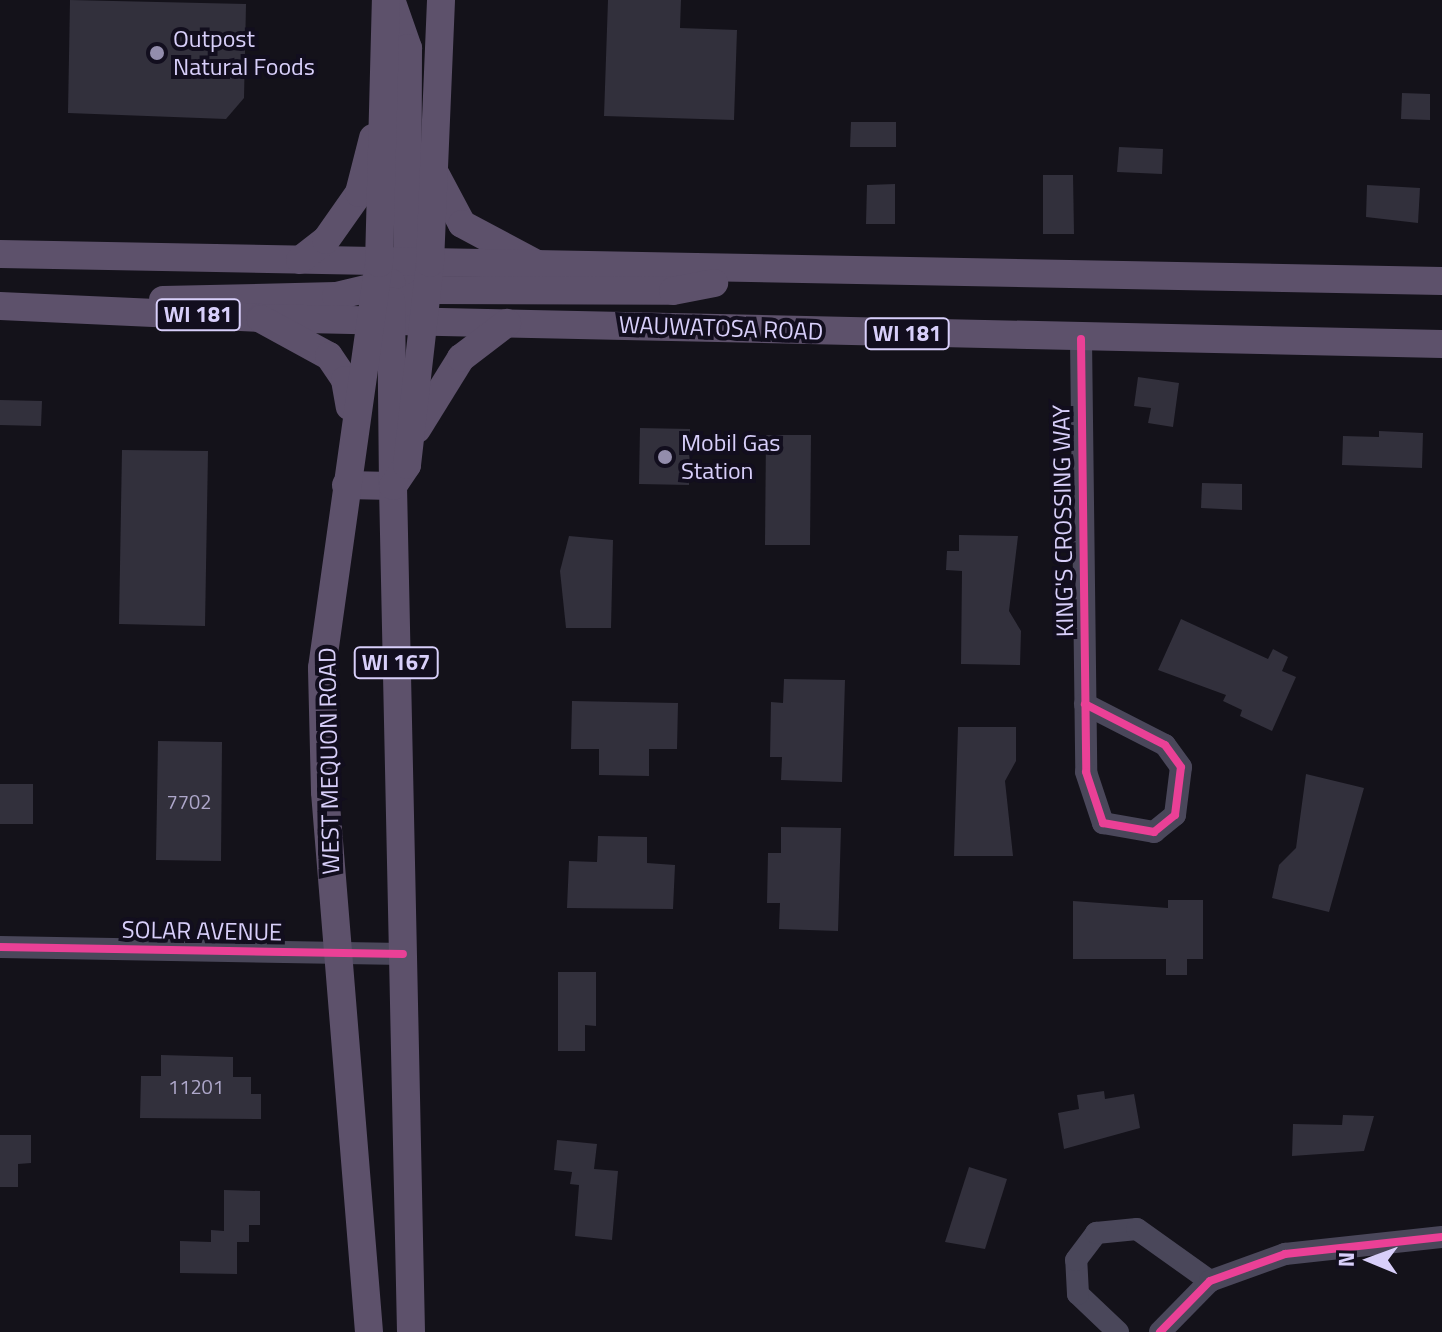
<!DOCTYPE html>
<style>
body{margin:0}
#map{position:relative;width:1442px;height:1332px;overflow:hidden;background:#14121a;font-family:"Titillium Web",sans-serif}
div>[style]{position:absolute}
.building>*{inset:0;background:#32303c}
.minor>*{height:22px;margin:-11px;padding:0 11px;transform-origin:11px;border-radius:11px;background:#4a475a}
.major>*{height:28px;margin:-14px;padding:0 14px;transform-origin:14px;border-radius:14px;background:#5d516b}
.cycleway>*{height:8px;margin:-4px;padding:0 4px;transform-origin:4px;border-radius:4px;background:#ea4096}
.dots>*{width:22px;height:22px;translate:-50% -50%;box-sizing:border-box;border:4px solid #120e1e;border-radius:50%}
span{translate:-50% -50%;white-space:nowrap;text-align:center;line-height:1.15;-webkit-text-stroke:8px #120e1e;paint-order:stroke}
.number-label{font-size:20px;color:#aea7ca}
.number-label span{-webkit-text-stroke-width:0}
.shield-label span{padding:2px 6px;background:#120e1e;border:2px solid;border-radius:6px;-webkit-text-stroke-width:0}
.shield-label{font-size:22px;color:#d8cffa;font-weight:700}
.poi-label{font-size:24px;color:#d8cffa}
.left{translate:0 -50%;text-align:left}
.street-label{font-size:24px;color:#d8cffa}
.north{position:absolute;left:1330px;top:1220px;width:80px;height:80px;-webkit-text-stroke:6px #120e1e;paint-order:stroke;rotate:271deg;font-size:22px;font-weight:700;line-height:32px;text-align:center;color:#d8cffa}
.north::after{content:'';display:block;margin:auto;width:28px;height:36px;background:#d8cffa;clip-path:polygon(50% 0,100% 100%,50% 72%,0 100%)}
</style>
<div id="map">
<div class="building">
<i style="clip-path:polygon(70px 0,246px 4px,244px 98px,226px 119px,68px 113px)"></i>
<i style="clip-path:polygon(608px 0,681px 0,680px 28px,737px 30px,734px 120px,604px 116px)"></i>
<i style="clip-path:polygon(1402px 93px,1430px 94px,1430px 120px,1401px 119px)"></i>
<i style="clip-path:polygon(851px 122px,896px 122px,896px 147px,850px 147px)"></i>
<i style="clip-path:polygon(1119px 147px,1163px 149px,1162px 174px,1117px 172px)"></i>
<i style="clip-path:polygon(1043px 175px,1073px 175px,1074px 234px,1043px 234px)"></i>
<i style="clip-path:polygon(895px 184px,895px 224px,866px 224px,867px 185px)"></i>
<i style="clip-path:polygon(1367px 185px,1420px 188px,1418px 223px,1366px 217px)"></i>
<i style="clip-path:polygon(1138px 377px,1179px 383px,1173px 427px,1148px 423px,1151px 408px,1134px 406px)"></i>
<i style="clip-path:polygon(0 400px,42px 401px,41px 426px,0 425px)"></i>
<i style="clip-path:polygon(640px 428px,690px 429px,689px 485px,639px 484px)"></i>
<i style="clip-path:polygon(1379px 431px,1423px 433px,1422px 468px,1342px 465px,1343px 436px,1379px 437px)"></i>
<i style="clip-path:polygon(766px 435px,811px 435px,810px 545px,765px 545px)"></i>
<i style="clip-path:polygon(122px 450px,208px 451px,205px 626px,119px 624px)"></i>
<i style="clip-path:polygon(1202px 483px,1242px 484px,1242px 510px,1201px 508px)"></i>
<i style="clip-path:polygon(959px 535px,1018px 536px,1009px 611px,1021px 631px,1020px 665px,961px 664px,962px 571px,946px 570px,947px 551px,959px 551px)"></i>
<i style="clip-path:polygon(569px 536px,613px 540px,611px 628px,566px 628px,560px 571px)"></i>
<i style="clip-path:polygon(1181px 619px,1268px 659px,1273px 649px,1288px 657px,1282px 671px,1296px 677px,1272px 731px,1240px 716px,1242px 710px,1223px 701px,1226px 695px,1158px 670px)"></i>
<i style="clip-path:polygon(784px 679px,845px 680px,842px 782px,781px 780px,782px 757px,770px 757px,771px 702px,783px 703px)"></i>
<i style="clip-path:polygon(572px 701px,678px 703px,677px 749px,649px 749px,649px 776px,599px 775px,599px 749px,571px 749px)"></i>
<i style="clip-path:polygon(958px 727px,1016px 727px,1016px 761px,1005px 781px,1013px 856px,954px 856px)"></i>
<i style="clip-path:polygon(158px 741px,222px 742px,221px 861px,156px 860px)"></i>
<i style="clip-path:polygon(1306px 774px,1364px 788px,1329px 912px,1272px 898px,1279px 865px,1296px 848px)"></i>
<i style="clip-path:polygon(0 784px,33px 784px,33px 824px,0 824px)"></i>
<i style="clip-path:polygon(781px 827px,841px 828px,838px 931px,779px 929px,780px 903px,767px 903px,768px 853px,781px 853px)"></i>
<i style="clip-path:polygon(598px 836px,647px 837px,647px 863px,675px 865px,673px 909px,567px 908px,569px 861px,597px 862px)"></i>
<i style="clip-path:polygon(1168px 900px,1203px 900px,1203px 959px,1187px 959px,1187px 975px,1166px 975px,1166px 959px,1073px 959px,1073px 901px,1168px 908px)"></i>
<i style="clip-path:polygon(558px 972px,596px 972px,596px 1026px,585px 1025px,585px 1051px,558px 1051px)"></i>
<i style="clip-path:polygon(161px 1055px,233px 1057px,233px 1077px,251px 1077px,251px 1094px,261px 1094px,261px 1119px,140px 1118px,141px 1076px,161px 1076px)"></i>
<i style="clip-path:polygon(1104px 1091px,1105px 1099px,1134px 1094px,1140px 1128px,1064px 1149px,1058px 1113px,1079px 1109px,1077px 1095px)"></i>
<i style="clip-path:polygon(1343px 1115px,1374px 1116px,1364px 1151px,1292px 1156px,1293px 1124px,1342px 1125px)"></i>
<i style="clip-path:polygon(0 1135px,31px 1135px,31px 1163px,18px 1164px,18px 1187px,0 1187px)"></i>
<i style="clip-path:polygon(557px 1140px,597px 1144px,594px 1169px,618px 1171px,612px 1240px,575px 1236px,579px 1185px,570px 1184px,572px 1172px,554px 1170px)"></i>
<i style="clip-path:polygon(969px 1167px,1007px 1179px,985px 1249px,945px 1242px)"></i>
<i style="clip-path:polygon(224px 1190px,260px 1191px,260px 1225px,249px 1225px,249px 1242px,237px 1242px,237px 1274px,180px 1273px,180px 1241px,211px 1242px,211px 1230px,224px 1231px)"></i>
</div>
<div class="minor">
<i style="left:1081px;top:339px;width:433px;rotate:89.3deg"></i>
<i style="left:1086px;top:772px;width:54px;rotate:71.6deg"></i>
<i style="left:1103px;top:823px;width:52px;rotate:10deg"></i>
<i style="left:1154px;top:832px;width:27px;rotate:-39deg"></i>
<i style="left:1175px;top:815px;width:48px;rotate:-82.9deg"></i>
<i style="left:1181px;top:767px;width:27px;rotate:-126deg"></i>
<i style="left:1165px;top:745px;width:90px;rotate:-152.9deg"></i>
<i style="left:0;top:947px;width:403px;rotate:1deg"></i>
<i style="left:1118px;top:1332px;width:55px;rotate:-136.5deg"></i>
<i style="left:1078px;top:1294px;width:34px;rotate:-93deg"></i>
<i style="left:1076px;top:1260px;width:34px;rotate:-53deg"></i>
<i style="left:1096px;top:1233px;width:41px;rotate:-5.6deg"></i>
<i style="left:1137px;top:1229px;width:90px;rotate:35.5deg"></i>
<i style="left:1160px;top:1332px;width:71px;rotate:-45.6deg"></i>
<i style="left:1210px;top:1281px;width:80px;rotate:-19.8deg"></i>
<i style="left:1285px;top:1254px;width:158px;rotate:-6.2deg"></i>
</div>
<div class="major">
<i style="left:393px;top:5px;width:46px;rotate:70.8deg"></i>
<i style="left:408px;top:48px;width:231px;rotate:90.2deg"></i>
<i style="left:436px;top:175px;width:55px;rotate:62deg"></i>
<i style="left:462px;top:224px;width:83px;rotate:28.1deg"></i>
<i style="left:0;top:254px;width:1442px;rotate:1.07deg"></i>
<i style="left:300px;top:260px;width:33px;rotate:-38deg"></i>
<i style="left:326px;top:240px;width:57px;rotate:-54.9deg"></i>
<i style="left:359px;top:193px;width:57px;rotate:-75.7deg"></i>
<i style="left:163px;top:300px;width:173px;rotate:-1.3deg"></i>
<i style="left:336px;top:296px;width:57px;rotate:-13.3deg"></i>
<i style="left:0;top:306px;width:260px;rotate:2.6deg"></i>
<i style="left:260px;top:318px;width:1182px;rotate:1.26deg"></i>
<i style="left:261px;top:319px;width:77px;rotate:28.6deg"></i>
<i style="left:329px;top:356px;width:29px;rotate:56deg"></i>
<i style="left:345px;top:380px;width:27px;rotate:80deg"></i>
<i style="left:371px;top:319px;width:63px;rotate:-27.4deg"></i>
<i style="left:427px;top:290px;width:246px;rotate:0.2deg"></i>
<i style="left:673px;top:291px;width:42px;rotate:-11deg"></i>
<i style="left:417px;top:429px;width:84px;rotate:-58.2deg"></i>
<i style="left:461px;top:358px;width:58px;rotate:-37.3deg"></i>
<i style="left:346px;top:485px;width:47px;rotate:1.2deg"></i>
<i style="left:393px;top:486px;width:185px;rotate:-90.6deg"></i>
<i style="left:369px;top:1332px;width:542px;rotate:-94.66deg"></i>
<i style="left:325px;top:792px;width:124px;rotate:-91.4deg"></i>
<i style="left:322px;top:668px;width:409px;rotate:-82deg"></i>
<i style="left:379px;top:263px;width:263px;rotate:-88.5deg"></i>
<i style="left:411px;top:1332px;width:846px;rotate:-91.22deg"></i>
<i style="left:393px;top:486px;width:25px;rotate:-56deg"></i>
<i style="left:407px;top:465px;width:203px;rotate:-83.5deg"></i>
<i style="left:430px;top:263px;width:263px;rotate:-87.6deg"></i>
</div>
<div class="cycleway">
<i style="left:1081px;top:339px;width:433px;rotate:89.3deg"></i>
<i style="left:1086px;top:772px;width:54px;rotate:71.6deg"></i>
<i style="left:1103px;top:823px;width:52px;rotate:10deg"></i>
<i style="left:1154px;top:832px;width:27px;rotate:-39deg"></i>
<i style="left:1175px;top:815px;width:48px;rotate:-82.9deg"></i>
<i style="left:1181px;top:767px;width:27px;rotate:-126deg"></i>
<i style="left:1165px;top:745px;width:90px;rotate:-152.9deg"></i>
<i style="left:0;top:947px;width:403px;rotate:1deg"></i>
<i style="left:1160px;top:1332px;width:71px;rotate:-45.6deg"></i>
<i style="left:1210px;top:1281px;width:80px;rotate:-19.8deg"></i>
<i style="left:1285px;top:1254px;width:158px;rotate:-6.2deg"></i>
</div>
<div class="dots">
<i style="left:157px;top:53px;background:#938dac"></i>
<i style="left:665px;top:457px;background:#938dac"></i>
</div>
<div class="number-label">
<span style="left:189px;top:801px">7702</span>
<span style="left:196px;top:1086px">11201</span>
</div>
<div class="shield-label">
<span style="left:198px;top:315px">WI 181</span>
<span style="left:907px;top:334px">WI 181</span>
<span style="left:396px;top:663px">WI 167</span>
</div>
<div class="poi-label">
<span class="left" style="left:173px;top:53px">Outpost<br>Natural Foods</span>
<span class="left" style="left:681px;top:457px">Mobil Gas<br>Station</span>
</div>
<div class="street-label">
<span style="left:721px;top:328px;rotate:2deg">WAUWATOSA ROAD</span>
<span style="left:1063px;top:521px;rotate:-91deg">KING'S CROSSING WAY</span>
<span style="left:329px;top:761px;rotate:-91deg">WEST MEQUON ROAD</span>
<span style="left:202px;top:931px;rotate:1deg">SOLAR AVENUE</span>
</div>
<div class="north">N</div>
</div>
